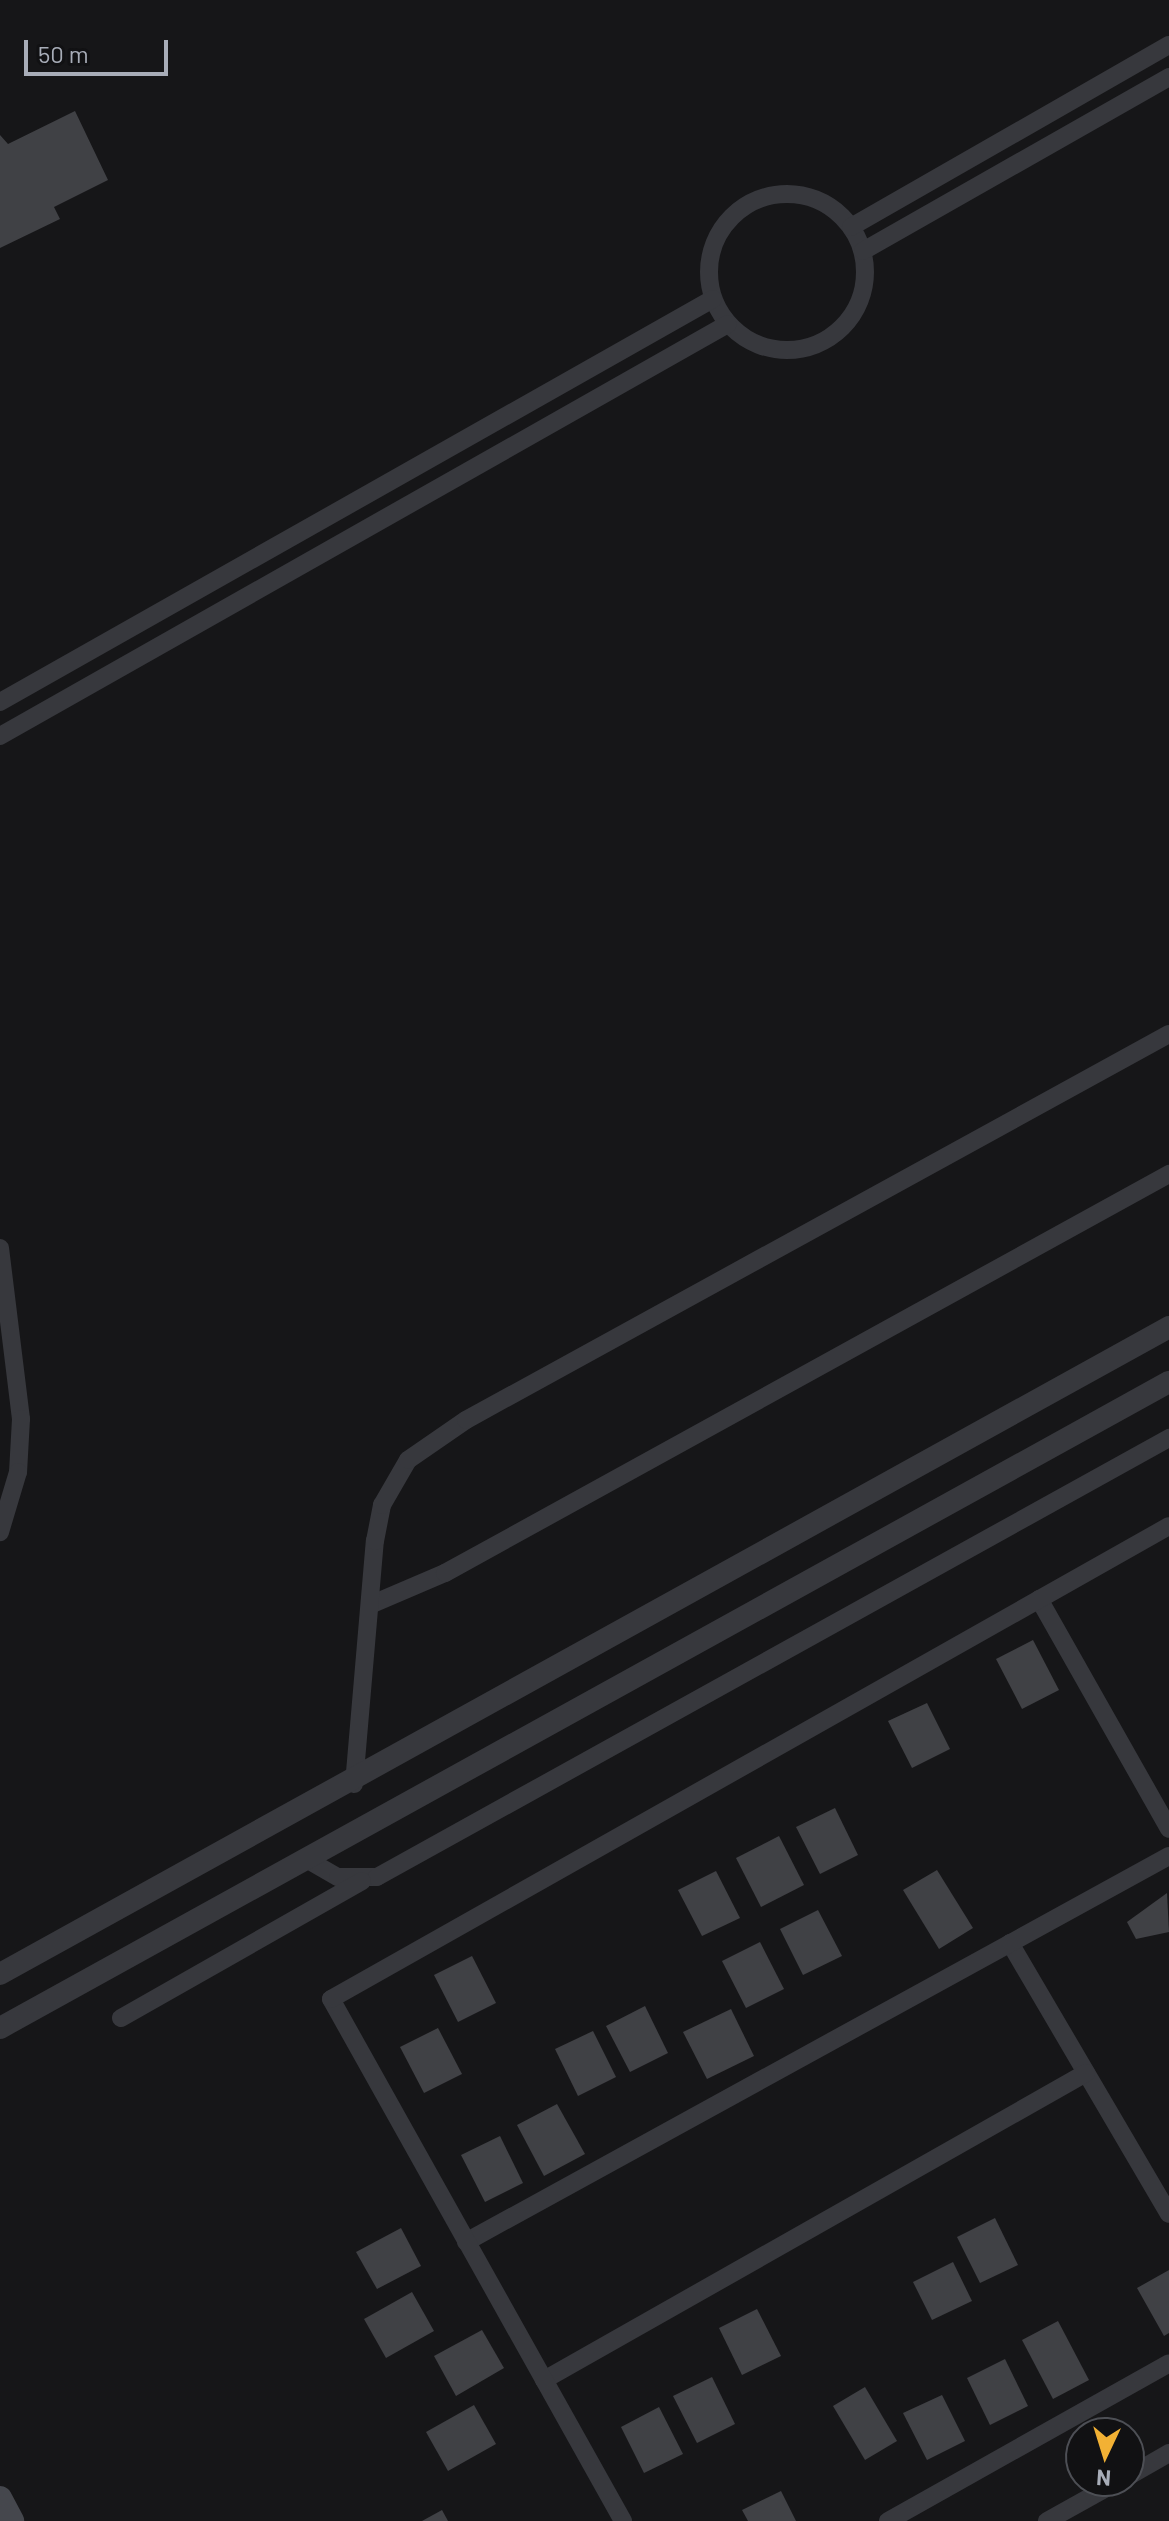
<!DOCTYPE html>
<style>
body{margin:0}
#map{position:relative;width:1169px;height:2521px;overflow:hidden;background:#161618;font-family:Barlow,sans-serif}
div>[style]{position:absolute}
.building>*{inset:0;background:#404145}
.minor>*{height:18px;margin:-9px;padding:0 9px;transform-origin:9px;border-radius:9px;background:#37383d}
.minor>.ring{margin:-9px;padding:0;box-sizing:content-box;background:none;border:18px solid #37383d;border-radius:50%}
.tertiary>*{height:22px;margin:-11px;padding:0 11px;transform-origin:11px;border-radius:11px;background:#37383d}
.secondary>*{height:24px;margin:-12px;padding:0 12px;transform-origin:12px;border-radius:12px;background:#45474d}
span{translate:-50% -50%;white-space:nowrap;text-align:center;line-height:1.15;-webkit-text-stroke:7px #111113;paint-order:stroke}
.north{position:absolute;left:1065px;top:2417px;width:80px;height:80px;box-sizing:border-box;background:#111113;border:2px solid #4d4f55;border-radius:50%;rotate:184deg;font-size:22px;font-weight:700;line-height:32px;text-align:center;color:#a8adb8}
.north::after{content:'';display:block;margin:auto;width:28px;height:36px;background:#f2b134;clip-path:polygon(50% 0,100% 100%,50% 72%,0 100%)}
.scale{position:absolute;left:24px;top:40px;width:144px;height:36px;box-sizing:border-box;border:4px solid #a8adb8;border-top:0;padding-left:10px;font-size:24px;line-height:28px;white-space:nowrap;color:#a8adb8;-webkit-text-stroke:6px #111113;paint-order:stroke}
</style>
<div id="map">
<div class="building">
<i style="clip-path:polygon(75px 111px,108px 180px,54px 207px,60px 219px,0 248px,0 135px,8px 144px)"></i>
<i style="clip-path:polygon(1033px 1640px,1059px 1690px,1022px 1709px,996px 1659px)"></i>
<i style="clip-path:polygon(927px 1703px,950px 1749px,912px 1768px,888px 1721px)"></i>
<i style="clip-path:polygon(835px 1808px,858px 1855px,820px 1874px,796px 1827px)"></i>
<i style="clip-path:polygon(779px 1836px,804px 1885px,761px 1907px,736px 1858px)"></i>
<i style="clip-path:polygon(937px 1870px,973px 1928px,939px 1949px,903px 1890px)"></i>
<i style="clip-path:polygon(716px 1871px,740px 1918px,702px 1936px,678px 1890px)"></i>
<i style="clip-path:polygon(1167px 1893px,1169px 1932px,1136px 1939px,1127px 1922px)"></i>
<i style="clip-path:polygon(818px 1910px,842px 1956px,803px 1975px,780px 1929px)"></i>
<i style="clip-path:polygon(760px 1942px,784px 1989px,746px 2008px,722px 1961px)"></i>
<i style="clip-path:polygon(472px 1956px,496px 2003px,458px 2022px,434px 1975px)"></i>
<i style="clip-path:polygon(645px 2006px,668px 2053px,630px 2072px,606px 2026px)"></i>
<i style="clip-path:polygon(731px 2009px,754px 2056px,707px 2079px,683px 2032px)"></i>
<i style="clip-path:polygon(438px 2028px,462px 2074px,424px 2093px,400px 2047px)"></i>
<i style="clip-path:polygon(593px 2031px,616px 2077px,578px 2096px,555px 2049px)"></i>
<i style="clip-path:polygon(557px 2104px,585px 2154px,544px 2176px,517px 2125px)"></i>
<i style="clip-path:polygon(500px 2136px,523px 2183px,485px 2202px,461px 2155px)"></i>
<i style="clip-path:polygon(995px 2218px,1018px 2265px,980px 2283px,957px 2237px)"></i>
<i style="clip-path:polygon(401px 2228px,421px 2266px,377px 2289px,356px 2252px)"></i>
<i style="clip-path:polygon(953px 2262px,972px 2301px,932px 2320px,913px 2282px)"></i>
<i style="clip-path:polygon(1169px 2270px,1169px 2333px,1164px 2336px,1137px 2288px)"></i>
<i style="clip-path:polygon(412px 2292px,434px 2331px,386px 2358px,364px 2319px)"></i>
<i style="clip-path:polygon(757px 2309px,781px 2356px,742px 2375px,719px 2328px)"></i>
<i style="clip-path:polygon(1058px 2321px,1089px 2380px,1053px 2399px,1022px 2340px)"></i>
<i style="clip-path:polygon(482px 2330px,504px 2368px,456px 2396px,434px 2356px)"></i>
<i style="clip-path:polygon(1005px 2359px,1028px 2406px,990px 2425px,967px 2378px)"></i>
<i style="clip-path:polygon(712px 2377px,735px 2424px,697px 2443px,673px 2396px)"></i>
<i style="clip-path:polygon(865px 2387px,897px 2441px,865px 2460px,833px 2406px)"></i>
<i style="clip-path:polygon(942px 2395px,965px 2441px,927px 2460px,903px 2413px)"></i>
<i style="clip-path:polygon(474px 2405px,496px 2444px,448px 2471px,426px 2432px)"></i>
<i style="clip-path:polygon(659px 2407px,683px 2454px,644px 2473px,621px 2427px)"></i>
<i style="clip-path:polygon(781px 2491px,796px 2521px,748px 2521px,742px 2510px)"></i>
<i style="clip-path:polygon(442px 2510px,448px 2521px,422px 2521px)"></i>
</div>
<div class="minor">
<i class="ring" style="left:709px;top:194px;width:138px;height:138px"></i>
<i style="left:851px;top:227px;width:366px;rotate:-29.8deg"></i>
<i style="left:863px;top:251px;width:352px;rotate:-29.6deg"></i>
<i style="left:0;top:702px;width:819px;rotate:-29.48deg"></i>
<i style="left:0;top:736px;width:836px;rotate:-29.51deg"></i>
<i style="left:0;top:1248px;width:172px;rotate:83deg"></i>
<i style="left:21px;top:1419px;width:53px;rotate:93.2deg"></i>
<i style="left:18px;top:1472px;width:63px;rotate:106.7deg"></i>
<i style="left:1039px;top:1599px;width:264px;rotate:60.5deg"></i>
<i style="left:370px;top:1605px;width:82px;rotate:-23.1deg"></i>
<i style="left:445px;top:1573px;width:827px;rotate:-28.86deg"></i>
<i style="left:354px;top:1784px;width:244px;rotate:-85.1deg"></i>
<i style="left:375px;top:1541px;width:37px;rotate:-79deg"></i>
<i style="left:382px;top:1505px;width:52px;rotate:-60deg"></i>
<i style="left:408px;top:1460px;width:70px;rotate:-34.6deg"></i>
<i style="left:466px;top:1420px;width:802px;rotate:-28.77deg"></i>
<i style="left:308px;top:1860px;width:34px;rotate:30deg"></i>
<i style="left:338px;top:1877px;width:39px"></i>
<i style="left:377px;top:1877px;width:906px;rotate:-29deg"></i>
<i style="left:1010px;top:1943px;width:314px;rotate:59.6deg"></i>
<i style="left:121px;top:2018px;width:277px;rotate:-29.6deg"></i>
<i style="left:466px;top:2242px;width:802px;rotate:-28.77deg"></i>
<i style="left:544px;top:2380px;width:623px;rotate:-29.53deg"></i>
<i style="left:1129px;top:2476px;width:46px;rotate:-29.9deg"></i>
<i style="left:623px;top:2521px;width:598px;rotate:-119.22deg"></i>
<i style="left:331px;top:1999px;width:962px;rotate:-29.44deg"></i>
<i style="left:888px;top:2521px;width:322px;rotate:-29.3deg"></i>
<i style="left:1047px;top:2521px;width:82px;rotate:-29.1deg"></i>
</div>
<div class="tertiary">
<i style="left:0;top:1974px;width:1336px;rotate:-28.96deg"></i>
<i style="left:0;top:2028px;width:1336px;rotate:-28.93deg"></i>
</div>
<div class="secondary">
<i style="left:0;top:2498px;width:26px;rotate:62deg"></i>
</div>
<div class="north">N</div>
<div class="scale">50 m</div>
</div>
